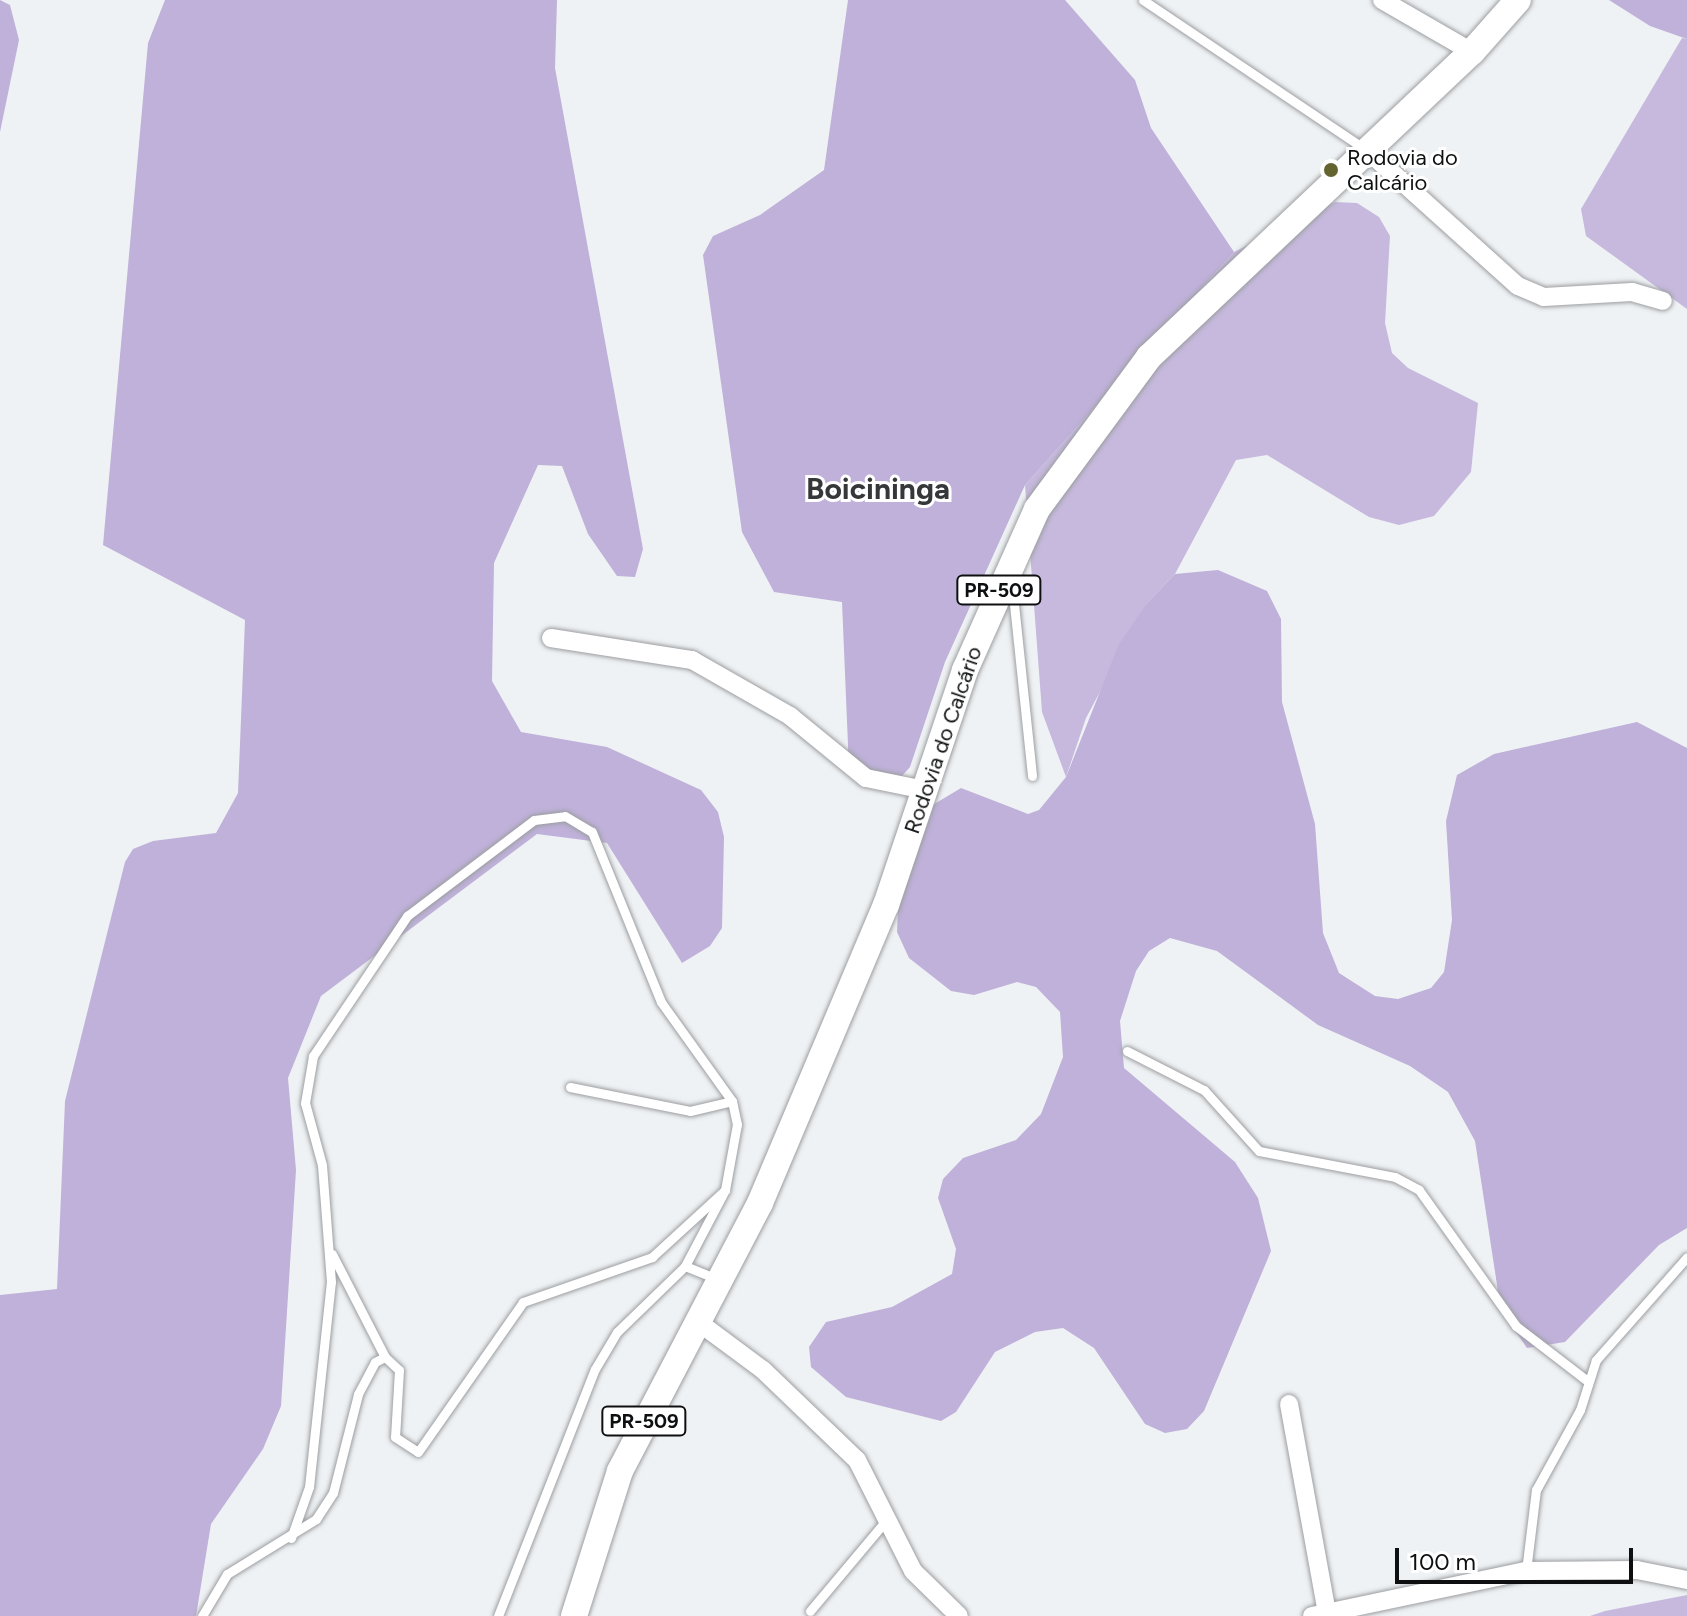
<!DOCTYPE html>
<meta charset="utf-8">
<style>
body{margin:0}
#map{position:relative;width:1687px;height:1616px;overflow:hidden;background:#eff2f4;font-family:Figtree,sans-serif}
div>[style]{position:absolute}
.green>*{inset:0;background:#c6b9dd}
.forest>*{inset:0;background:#bfb1d9}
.roads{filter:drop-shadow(0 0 2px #9c9ea1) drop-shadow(0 0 2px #9c9ea1)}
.lane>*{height:9px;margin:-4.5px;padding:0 4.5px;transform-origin:4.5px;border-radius:4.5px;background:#fff}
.street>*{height:18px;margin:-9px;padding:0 9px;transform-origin:9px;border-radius:9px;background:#fff}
.primary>*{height:26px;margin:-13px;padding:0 13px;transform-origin:13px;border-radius:13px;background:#fff}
.dots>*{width:22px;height:22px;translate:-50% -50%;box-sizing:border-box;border:4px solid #fff;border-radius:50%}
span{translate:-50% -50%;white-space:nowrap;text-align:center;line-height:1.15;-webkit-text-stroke:6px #fff;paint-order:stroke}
.shield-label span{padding:2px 6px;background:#fff;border:2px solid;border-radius:6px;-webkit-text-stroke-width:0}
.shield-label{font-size:20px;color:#0e0f10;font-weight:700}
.poi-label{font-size:22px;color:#0e0f10}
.left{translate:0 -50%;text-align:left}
.street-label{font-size:22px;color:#0e0f10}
.district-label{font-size:30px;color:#353739;font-weight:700}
.scale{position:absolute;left:1395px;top:1548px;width:238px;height:36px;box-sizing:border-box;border:4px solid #0e0f10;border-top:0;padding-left:10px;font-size:24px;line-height:28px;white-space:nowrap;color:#0e0f10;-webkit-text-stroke:6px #fff;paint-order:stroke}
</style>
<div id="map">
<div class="green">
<i style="clip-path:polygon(1682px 38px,1687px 39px,1687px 309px,1586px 236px,1581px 209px)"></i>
<i style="clip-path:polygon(1335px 202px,1357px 203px,1379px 217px,1390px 236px,1385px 323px,1392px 353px,1408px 368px,1478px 403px,1471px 472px,1434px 516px,1399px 525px,1369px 517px,1267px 455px,1236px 460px,1175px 574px,1148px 602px,1086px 718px,1066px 777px,1042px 712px,1025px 485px,1234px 252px)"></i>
<i style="clip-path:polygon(1687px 1595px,1687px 1616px,1590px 1616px,1605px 1611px)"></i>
</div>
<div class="forest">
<i style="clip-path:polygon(0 0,10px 5px,19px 40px,0 132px)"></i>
<i style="clip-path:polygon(165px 0,557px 0,555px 68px,643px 549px,635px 577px,617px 576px,588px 534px,562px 466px,538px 465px,494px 563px,492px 681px,521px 732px,607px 747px,701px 790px,718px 812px,724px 837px,722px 928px,710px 946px,682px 963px,607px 843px,537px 834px,321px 996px,288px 1078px,296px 1170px,281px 1406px,263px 1449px,211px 1524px,196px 1616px,0 1616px,0 1295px,57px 1289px,65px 1101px,125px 862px,133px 849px,153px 841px,216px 833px,238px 793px,245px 620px,103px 545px,148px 43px)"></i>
<i style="clip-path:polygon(848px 0,1065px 0,1135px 80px,1151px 128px,1234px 252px,1025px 485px,945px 662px,910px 767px,894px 785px,849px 769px,842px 602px,774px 592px,742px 532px,703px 255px,713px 236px,760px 215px,824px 170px)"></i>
<i style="clip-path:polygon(1609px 0,1687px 0,1687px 39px,1650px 26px)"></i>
<i style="clip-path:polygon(1218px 570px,1267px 591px,1281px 619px,1282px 702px,1315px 824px,1323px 933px,1339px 973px,1375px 996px,1398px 999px,1431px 988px,1444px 972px,1452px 920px,1446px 821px,1457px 775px,1494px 754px,1637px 722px,1687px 748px,1687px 1228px,1659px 1245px,1565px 1342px,1527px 1348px,1501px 1311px,1475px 1141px,1448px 1092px,1410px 1066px,1318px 1025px,1217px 951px,1170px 938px,1149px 951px,1136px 971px,1120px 1021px,1124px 1068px,1235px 1162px,1258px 1198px,1271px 1251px,1204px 1411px,1187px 1429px,1165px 1433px,1145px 1424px,1094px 1348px,1063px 1328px,1035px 1332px,995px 1352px,956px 1412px,941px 1421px,846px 1397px,811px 1367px,809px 1347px,826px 1322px,892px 1307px,952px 1274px,956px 1249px,938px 1198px,943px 1179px,963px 1158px,1016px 1140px,1041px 1114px,1063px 1057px,1060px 1012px,1036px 987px,1017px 982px,974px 995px,951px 991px,909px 958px,897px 932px,898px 907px,931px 806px,961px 788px,1028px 814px,1039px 810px,1066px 777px,1119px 644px,1148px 602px,1175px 574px)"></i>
</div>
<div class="roads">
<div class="lane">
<i style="left:1143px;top:0;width:269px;rotate:33.9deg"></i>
<i style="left:1012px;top:585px;width:192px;rotate:84deg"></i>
<i style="left:1127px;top:1051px;width:86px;rotate:26.9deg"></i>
<i style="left:1204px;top:1090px;width:82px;rotate:48deg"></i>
<i style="left:1259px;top:1151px;width:138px;rotate:10.8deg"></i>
<i style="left:1395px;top:1177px;width:27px;rotate:28deg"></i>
<i style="left:1419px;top:1190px;width:167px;rotate:54.5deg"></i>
<i style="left:1516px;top:1326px;width:88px;rotate:37.6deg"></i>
<i style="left:570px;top:1087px;width:122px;rotate:11.3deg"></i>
<i style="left:690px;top:1111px;width:43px;rotate:-13.4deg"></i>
<i style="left:332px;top:1254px;width:116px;rotate:62.8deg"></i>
<i style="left:291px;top:1538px;width:54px;rotate:-70.6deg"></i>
<i style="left:309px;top:1487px;width:206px;rotate:-83.9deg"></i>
<i style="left:331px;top:1282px;width:117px;rotate:-94.4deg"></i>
<i style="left:322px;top:1165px;width:64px;rotate:-105.3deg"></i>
<i style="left:305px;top:1103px;width:48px;rotate:-80.3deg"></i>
<i style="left:313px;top:1056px;width:169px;rotate:-56.1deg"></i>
<i style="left:407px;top:916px;width:159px;rotate:-37.1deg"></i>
<i style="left:534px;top:820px;width:31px;rotate:-7deg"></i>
<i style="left:565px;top:816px;width:31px;rotate:31deg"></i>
<i style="left:592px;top:832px;width:183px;rotate:67.9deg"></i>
<i style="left:661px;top:1002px;width:122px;rotate:54.4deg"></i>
<i style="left:732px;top:1101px;width:24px;rotate:78deg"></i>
<i style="left:737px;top:1124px;width:67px;rotate:100.3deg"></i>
<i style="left:725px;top:1190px;width:86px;rotate:117.8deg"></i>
<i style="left:1526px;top:1571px;width:82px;rotate:-83deg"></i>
<i style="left:1536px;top:1490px;width:91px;rotate:-61.2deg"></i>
<i style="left:1580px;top:1410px;width:52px;rotate:-72.3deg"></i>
<i style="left:1596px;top:1360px;width:137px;rotate:-48.5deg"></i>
<i style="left:810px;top:1611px;width:121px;rotate:-50deg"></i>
<i style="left:202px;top:1616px;width:49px;rotate:-59.2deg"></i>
<i style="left:227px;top:1574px;width:105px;rotate:-31.7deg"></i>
<i style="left:316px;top:1519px;width:31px;rotate:-57deg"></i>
<i style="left:333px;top:1493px;width:102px;rotate:-75.8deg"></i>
<i style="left:358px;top:1394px;width:36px;rotate:-62deg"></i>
<i style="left:375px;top:1362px;width:11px;rotate:-27deg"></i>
<i style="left:385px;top:1357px;width:19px;rotate:43deg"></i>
<i style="left:399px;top:1370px;width:67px;rotate:93.4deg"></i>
<i style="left:395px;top:1437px;width:27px;rotate:33deg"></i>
<i style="left:418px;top:1452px;width:183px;rotate:-55deg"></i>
<i style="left:523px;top:1302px;width:137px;rotate:-19.2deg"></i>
<i style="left:652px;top:1257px;width:99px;rotate:-42.5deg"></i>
<i style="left:498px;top:1616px;width:265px;rotate:-68.6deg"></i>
<i style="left:595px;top:1369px;width:43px;rotate:-59.3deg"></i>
<i style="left:617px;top:1332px;width:95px;rotate:-44.1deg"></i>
<i style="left:685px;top:1266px;width:35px;rotate:22deg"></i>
</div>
<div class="street">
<i style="left:1382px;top:0;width:104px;rotate:30deg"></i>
<i style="left:1369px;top:152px;width:200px;rotate:42deg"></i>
<i style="left:1518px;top:286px;width:28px;rotate:23deg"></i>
<i style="left:1544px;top:297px;width:88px;rotate:-3.3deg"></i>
<i style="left:1632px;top:292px;width:32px;rotate:16deg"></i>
<i style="left:551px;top:638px;width:143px;rotate:8.9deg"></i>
<i style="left:692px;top:660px;width:113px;rotate:29.7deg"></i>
<i style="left:790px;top:716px;width:98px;rotate:39.2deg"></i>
<i style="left:866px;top:778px;width:60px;rotate:11.5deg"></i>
<i style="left:697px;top:1321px;width:82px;rotate:36.6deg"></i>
<i style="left:763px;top:1370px;width:130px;rotate:43.8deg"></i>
<i style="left:857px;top:1460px;width:124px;rotate:63.2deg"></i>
<i style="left:913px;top:1571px;width:64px;rotate:44.4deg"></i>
<i style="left:1289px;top:1404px;width:212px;rotate:79.7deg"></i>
<i style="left:1312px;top:1616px;width:219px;rotate:-11.9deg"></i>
<i style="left:1526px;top:1571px;width:111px;rotate:-0.5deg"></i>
<i style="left:1637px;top:1570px;width:51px;rotate:11.3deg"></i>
</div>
<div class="primary">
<i style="left:574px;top:1616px;width:152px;rotate:-72.4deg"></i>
<i style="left:620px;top:1471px;width:302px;rotate:-62.4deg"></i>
<i style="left:760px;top:1203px;width:324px;rotate:-67.1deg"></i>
<i style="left:886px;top:905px;width:248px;rotate:-71.4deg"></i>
<i style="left:965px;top:670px;width:176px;rotate:-65.9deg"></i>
<i style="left:1037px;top:509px;width:189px;rotate:-53.6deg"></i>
<i style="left:1149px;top:357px;width:444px;rotate:-43.4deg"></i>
<i style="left:1472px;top:52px;width:69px;rotate:-48.5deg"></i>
</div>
</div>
<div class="dots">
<i style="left:1331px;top:170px;background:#646431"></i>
</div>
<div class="shield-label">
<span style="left:999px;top:590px">PR-509</span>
<span style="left:644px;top:1421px">PR-509</span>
</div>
<div class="poi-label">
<span class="left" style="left:1347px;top:170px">Rodovia do<br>Calcário</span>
</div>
<div class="street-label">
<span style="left:943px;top:740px;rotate:-71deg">Rodovia do Calcário</span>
</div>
<div class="district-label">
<span style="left:878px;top:489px">Boicininga</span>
</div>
<div class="scale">100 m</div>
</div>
